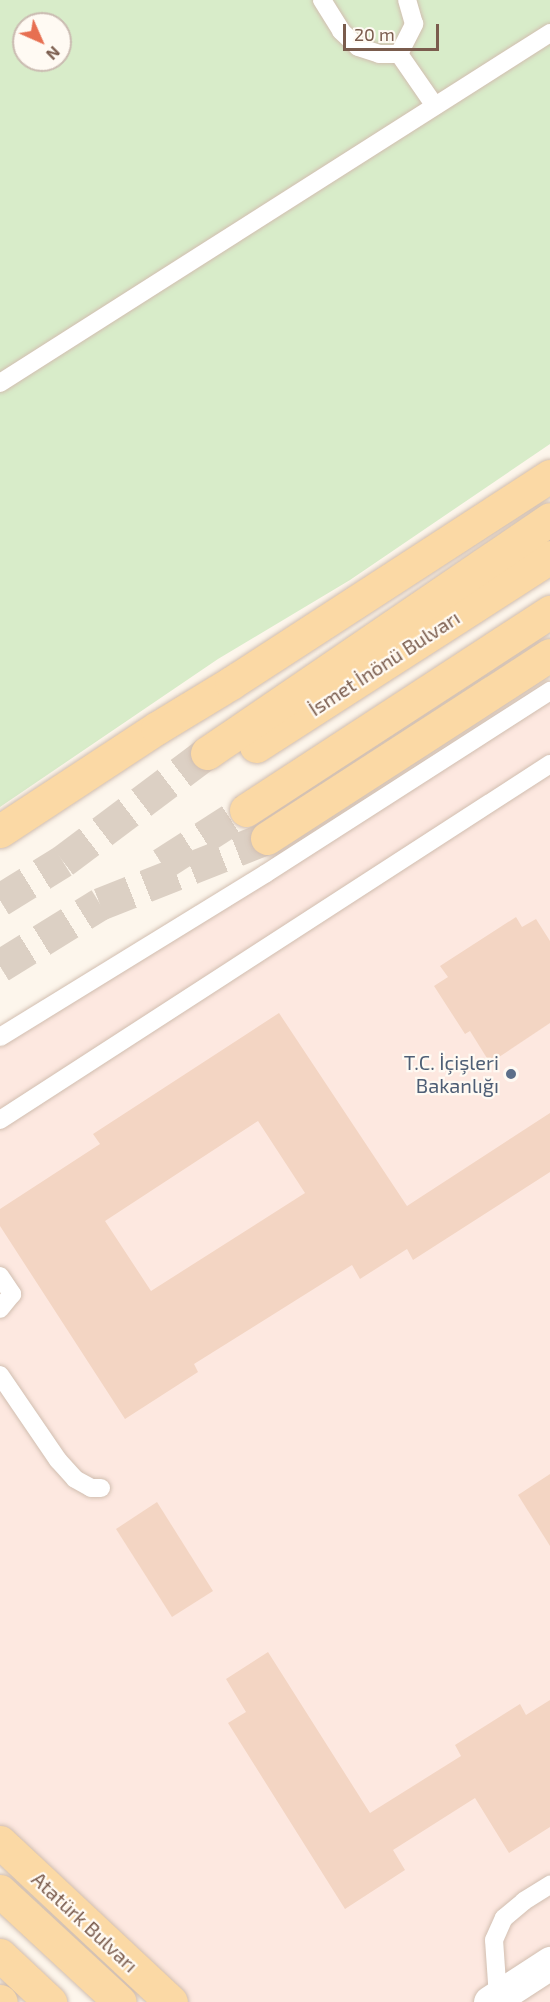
<!DOCTYPE html>
<meta charset="utf-8">
<style>
body{margin:0}
#map{position:relative;width:550px;height:2002px;overflow:hidden;background:#fdf6ec;font-family:"Exo 2",sans-serif}
div>[style]{position:absolute}
.commercial>*{inset:0;background:#fde8e0}
.green>*{inset:0;background:#d8ecc9}
.building>*{inset:0;background:#f3d5c3}
.primary-tunnel>*{height:33px;margin-top:-16.5px;transform-origin:0;background:repeating-linear-gradient(90deg,#dcd0c4 0 33px,transparent 0 49px)}
.roads{filter:drop-shadow(0 0 2px #d1beb0) drop-shadow(0 0 2px #d1beb0)}
.service>*{height:18px;margin:-9px;padding:0 9px;transform-origin:9px;border-radius:9px;background:#fff}
.tertiary>*{height:33px;margin:-16.5px;padding:0 16.5px;transform-origin:16.5px;border-radius:16.5px;background:#fff}
.primary>*{height:33px;margin:-16.5px;padding:0 16.5px;transform-origin:16.5px;border-radius:16.5px;background:#fbd9a5}
.dots>*{width:16px;height:16px;translate:-50% -50%;box-sizing:border-box;border:3px solid #fffaf3;border-radius:50%}
span{translate:-50% -50%;white-space:nowrap;text-align:center;line-height:1.15;-webkit-text-stroke:4.5px #fffaf3;paint-order:stroke}
.street-label{font-size:20px;color:#7a5c4d}
.service-label{font-size:20px;color:#4e5e75}
.right{translate:-100% -50%;text-align:right}
.north{position:absolute;left:12px;top:12px;width:60px;height:60px;box-sizing:border-box;background:#fffaf3;border:2px solid #cabbb1;border-radius:50%;rotate:135deg;font-size:16px;font-weight:700;line-height:24px;text-align:center;color:#7a5c4d}
.north::after{content:'';display:block;margin:auto;width:21px;height:27px;background:#e76f51;clip-path:polygon(50% 0,100% 100%,50% 72%,0 100%)}
.scale{position:absolute;left:343px;top:24px;width:96px;height:27px;box-sizing:border-box;border:3px solid #7a5c4d;border-top:0;padding-left:8px;font-size:18px;line-height:21px;white-space:nowrap;color:#7a5c4d;-webkit-text-stroke:4px #fffaf3;paint-order:stroke}
</style>
<div id="map">
<div class="commercial">
<i style="clip-path:polygon(550px 691px,550px 2002px,171px 2002px,0 1842px,0 1037px)"></i>
</div>
<div class="green">
<i style="clip-path:polygon(evenodd,0 0,550px 0,550px 444px,350px 580px,218px 659px,0 807px,0 0,24px 24px,60px 24px,60px 60px,24px 60px,24px 24px)"></i>
</div>
<div class="building">
<i style="clip-path:polygon(516px 917px,522px 927px,536px 919px,550px 941px,550px 1023px,490px 1063px,470px 1031px,465px 1034px,434px 986px,448px 977px,440px 966px)"></i>
<i style="clip-path:polygon(evenodd,279px 1013px,407px 1206px,550px 1113px,550px 1172px,413px 1260px,407px 1249px,360px 1279px,352px 1265px,194px 1364px,198px 1372px,125px 1419px,0 1226px,0 1209px,100px 1144px,93px 1134px,279px 1013px,258px 1121px,305px 1193px,151px 1291px,105px 1221px,258px 1121px)"></i>
<i style="clip-path:polygon(550px 1474px,550px 1546px,518px 1495px)"></i>
<i style="clip-path:polygon(157px 1502px,213px 1591px,172px 1617px,116px 1529px)"></i>
<i style="clip-path:polygon(268px 1652px,370px 1813px,461px 1756px,455px 1745px,520px 1704px,526px 1715px,550px 1700px,550px 1827px,509px 1853px,475px 1798px,393px 1850px,405px 1870px,345px 1909px,228px 1723px,246px 1712px,226px 1679px)"></i>
</div>
<div class="primary-tunnel">
<i style="left:162px;top:864px;width:100px;rotate:-32.7deg"></i>
<i style="left:0;top:900px;width:74px;rotate:-31.8deg"></i>
<i style="left:63px;top:861px;width:180px;rotate:-36.9deg"></i>
<i style="left:0;top:966px;width:118px;rotate:-31.8deg"></i>
<i style="left:100px;top:904px;width:180px;rotate:-21.6deg"></i>
</div>
<div class="roads">
<div class="service">
<i style="left:322px;top:0;width:36px;rotate:58deg"></i>
<i style="left:341px;top:31px;width:23px;rotate:43deg"></i>
<i style="left:358px;top:47px;width:22px;rotate:18deg"></i>
<i style="left:379px;top:54px;width:20px"></i>
<i style="left:399px;top:54px;width:63px;rotate:55.3deg"></i>
<i style="left:399px;top:54px;width:34px;rotate:-63deg"></i>
<i style="left:414px;top:24px;width:25px;rotate:-106deg"></i>
<i style="left:0;top:383px;width:652px;rotate:-32.47deg"></i>
<i style="left:0;top:1037px;width:311px;rotate:-31.6deg"></i>
<i style="left:265px;top:874px;width:339px;rotate:-32.7deg"></i>
<i style="left:0;top:1120px;width:655px;rotate:-32.91deg"></i>
<i style="left:0;top:1276px;width:22px;rotate:56deg"></i>
<i style="left:12px;top:1294px;width:19px;rotate:129deg"></i>
<i style="left:0;top:1375px;width:103px;rotate:55.7deg"></i>
<i style="left:58px;top:1460px;width:25px;rotate:48deg"></i>
<i style="left:75px;top:1479px;width:18px;rotate:29deg"></i>
<i style="left:91px;top:1488px;width:10px"></i>
<i style="left:498px;top:1997px;width:57px;rotate:-94deg"></i>
<i style="left:494px;top:1940px;width:24px;rotate:-66deg"></i>
<i style="left:504px;top:1918px;width:26px;rotate:-40deg"></i>
<i style="left:524px;top:1901px;width:31px;rotate:-32deg"></i>
</div>
<div class="tertiary">
<i style="left:490px;top:2002px;width:72px;rotate:-33deg"></i>
</div>
<div class="primary">
<i style="left:256px;top:746px;width:350px;rotate:-32.7deg"></i>
<i style="left:207px;top:753px;width:415px;rotate:-34.3deg"></i>
<i style="left:246px;top:810px;width:363px;rotate:-33.1deg"></i>
<i style="left:0;top:831px;width:188px;rotate:-33.3deg"></i>
<i style="left:157px;top:728px;width:87px;rotate:-31.3deg"></i>
<i style="left:231px;top:683px;width:380px;rotate:-33deg"></i>
<i style="left:267px;top:838px;width:337px;rotate:-32.9deg"></i>
<i style="left:0;top:1842px;width:234px;rotate:43.1deg"></i>
<i style="left:0;top:1891px;width:163px;rotate:42.8deg"></i>
<i style="left:0;top:1955px;width:69px;rotate:43.2deg"></i>
<i style="left:0;top:2001px;width:1px;rotate:45deg"></i>
</div>
</div>
<div class="dots">
<i style="left:511px;top:1074px;background:#5c6f8a"></i>
</div>
<div class="street-label">
<span style="left:384px;top:663px;rotate:-33deg">İsmet İnönü Bulvarı</span>
<span style="left:85px;top:1922px;rotate:43deg">Atatürk Bulvarı</span>
</div>
<div class="service-label">
<span class="right" style="left:499px;top:1074px">T.C. İçişleri<br>Bakanlığı</span>
</div>
<div class="north">N</div>
<div class="scale">20 m</div>
</div>
